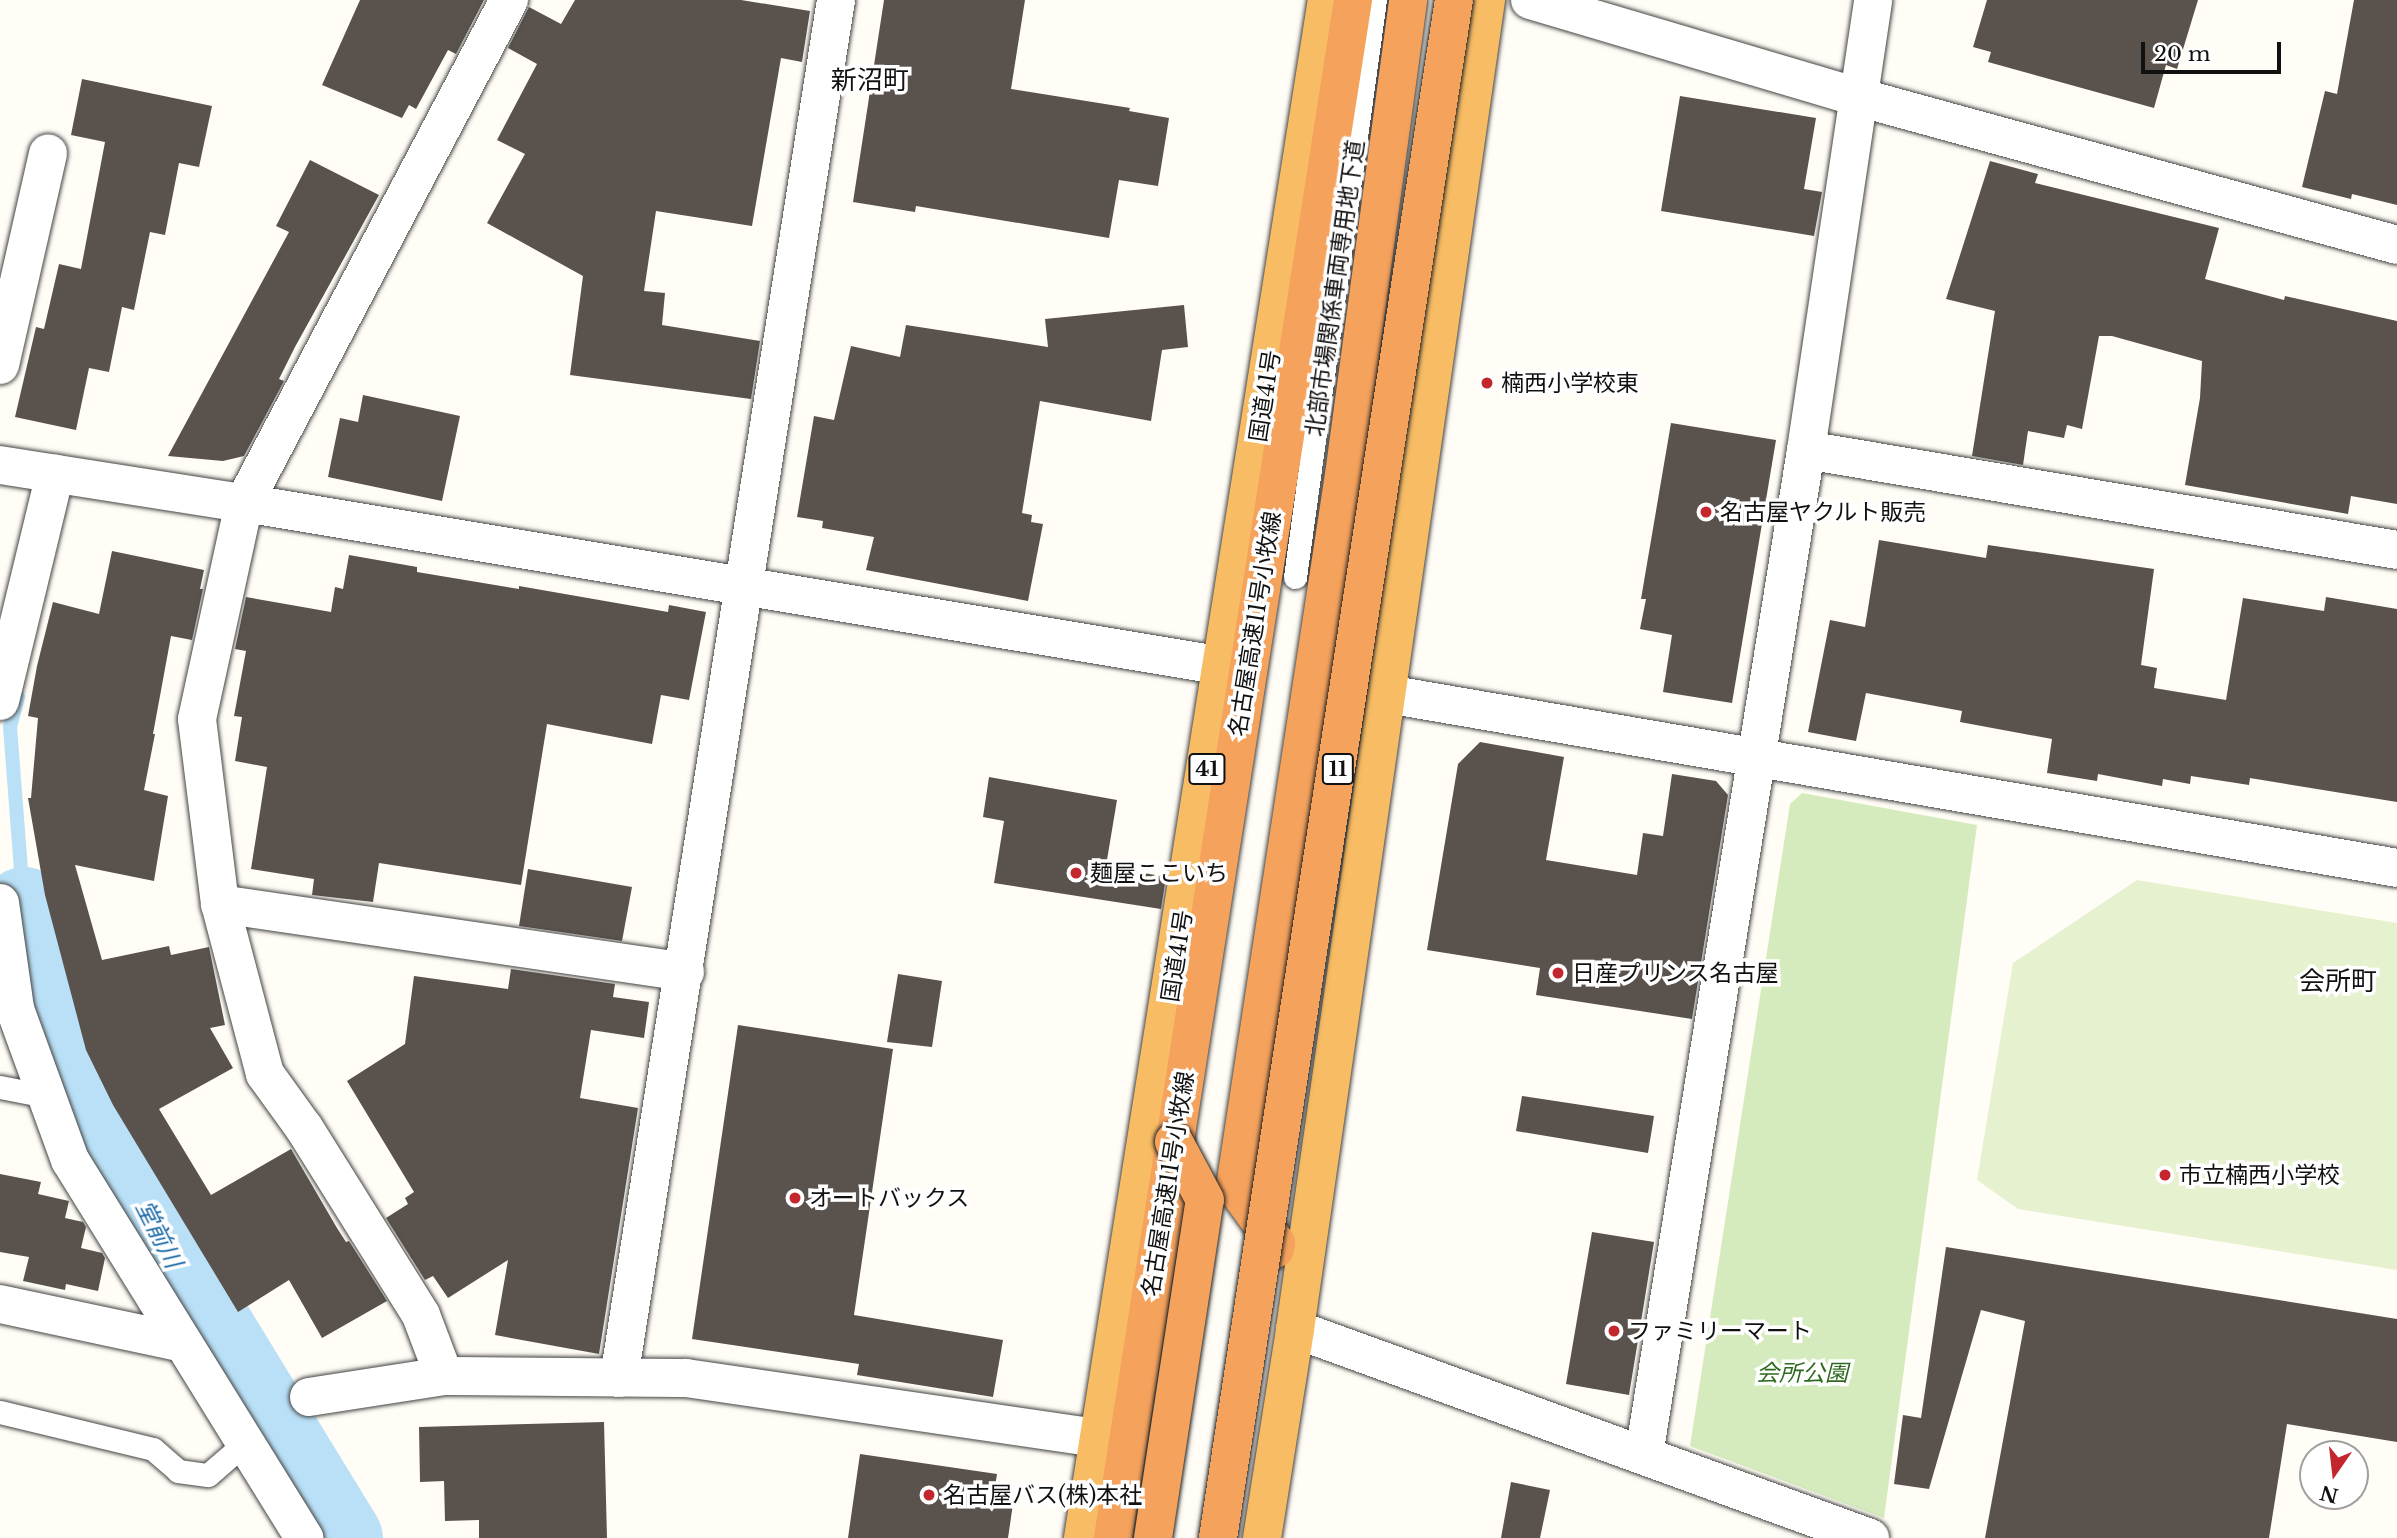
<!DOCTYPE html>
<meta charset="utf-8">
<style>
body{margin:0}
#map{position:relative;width:2397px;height:1538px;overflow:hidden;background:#fffdf5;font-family:"Libre Baskerville","Noto Sans JP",serif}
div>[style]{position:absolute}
.green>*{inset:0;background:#d5ebbd}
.pitch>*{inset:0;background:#e6f2cf}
.stream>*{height:14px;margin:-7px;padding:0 7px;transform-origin:7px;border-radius:7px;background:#b9e0f7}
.river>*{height:84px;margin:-42px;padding:0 42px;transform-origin:42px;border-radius:42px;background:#b9e0f7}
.building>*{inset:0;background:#5a524d}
.roads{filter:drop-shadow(0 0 2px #444) drop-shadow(0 0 2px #444)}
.service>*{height:23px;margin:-11.5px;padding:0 11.5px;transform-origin:11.5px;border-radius:11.5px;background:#fff}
.minor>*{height:38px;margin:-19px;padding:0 19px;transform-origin:19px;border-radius:19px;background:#fff}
.trunk>*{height:38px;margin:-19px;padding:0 19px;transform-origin:19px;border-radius:19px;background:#f7bc64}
.motorway>*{height:38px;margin:-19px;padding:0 19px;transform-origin:19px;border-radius:19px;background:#f5a25d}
.bridges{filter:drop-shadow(0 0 2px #222) drop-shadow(0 0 2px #222)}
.motorway-bridge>*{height:38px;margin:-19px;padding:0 19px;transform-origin:19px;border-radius:19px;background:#f5a25d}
.dots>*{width:19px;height:19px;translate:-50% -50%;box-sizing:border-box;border:4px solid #fff;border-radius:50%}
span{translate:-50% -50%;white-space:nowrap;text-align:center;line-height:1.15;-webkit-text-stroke:7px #fff;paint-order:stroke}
.shield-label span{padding:2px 5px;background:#fff;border:2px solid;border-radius:5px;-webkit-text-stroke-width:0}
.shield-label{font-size:21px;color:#111;font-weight:700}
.street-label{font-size:23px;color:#111}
.poi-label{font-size:23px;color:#111}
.left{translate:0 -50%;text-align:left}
.park-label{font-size:23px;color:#2f6b1f;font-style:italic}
.water-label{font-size:24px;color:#1768a6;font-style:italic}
.quarter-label{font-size:26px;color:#111}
.north{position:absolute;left:2299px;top:1440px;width:70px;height:70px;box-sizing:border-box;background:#fff;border:2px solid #a0a0a0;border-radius:50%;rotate:194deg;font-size:19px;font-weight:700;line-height:28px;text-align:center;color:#111}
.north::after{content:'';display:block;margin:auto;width:24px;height:32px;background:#c4262e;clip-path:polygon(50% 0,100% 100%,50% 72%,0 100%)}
.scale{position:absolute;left:2141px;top:42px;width:140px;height:32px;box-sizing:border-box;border:4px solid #111;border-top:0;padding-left:9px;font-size:21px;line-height:24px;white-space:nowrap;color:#111;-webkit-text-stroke:5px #fff;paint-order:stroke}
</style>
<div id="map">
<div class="green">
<i style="clip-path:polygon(1802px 793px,1977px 825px,1884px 1518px,1690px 1446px,1790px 804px)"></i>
</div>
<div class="pitch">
<i style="clip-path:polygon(2137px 880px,2397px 923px,2397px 1270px,2018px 1209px,1977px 1180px,2013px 963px)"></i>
</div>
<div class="stream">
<i style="left:18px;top:697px;width:31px;rotate:105deg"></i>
<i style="left:10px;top:727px;width:183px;rotate:85.6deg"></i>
</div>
<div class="river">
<i style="left:24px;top:909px;width:137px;rotate:74.7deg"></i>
<i style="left:60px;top:1041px;width:267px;rotate:62.9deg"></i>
<i style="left:182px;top:1279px;width:304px;rotate:58.5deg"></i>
</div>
<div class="building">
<i style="clip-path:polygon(360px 0,484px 0,456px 54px,448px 50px,416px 109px,409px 105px,402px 118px,322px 85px)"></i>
<i style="clip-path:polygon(575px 0,741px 0,810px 11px,802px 62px,781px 58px,752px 226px,656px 211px,644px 291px,665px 293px,662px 325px,760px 341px,751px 399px,570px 375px,583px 276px,487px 223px,525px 154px,497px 140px,537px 64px,508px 48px,529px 7px,561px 24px)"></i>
<i style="clip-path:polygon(884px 0,1025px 0,1011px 89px,1130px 108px,1129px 111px,1169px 118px,1158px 186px,1119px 180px,1109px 238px,916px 206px,915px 212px,853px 202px)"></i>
<i style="clip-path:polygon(1987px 0,2198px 0,2177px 69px,2166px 65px,2154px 108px,1988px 62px,1991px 52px,1973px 47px)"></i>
<i style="clip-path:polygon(2354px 0,2397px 0,2397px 205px,2352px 194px,2351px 199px,2302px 187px,2325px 91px,2337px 94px)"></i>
<i style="clip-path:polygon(82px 79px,212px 106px,199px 167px,179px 163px,165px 235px,150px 232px,134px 310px,122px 307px,109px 372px,89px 368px,76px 430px,15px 417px,36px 327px,44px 329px,59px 264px,81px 269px,105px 142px,71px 135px)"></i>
<i style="clip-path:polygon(1680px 96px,1816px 118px,1804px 189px,1822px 192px,1814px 236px,1661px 211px)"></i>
<i style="clip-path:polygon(310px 160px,379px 195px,295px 347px,279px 379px,284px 381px,244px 456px,223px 461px,168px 456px,289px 232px,276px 226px)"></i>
<i style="clip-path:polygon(1990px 161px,2038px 174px,2035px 183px,2219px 228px,2205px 279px,2284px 300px,2285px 296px,2397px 321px,2397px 504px,2351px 496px,2348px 514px,2185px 485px,2200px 398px,2202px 361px,2112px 336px,2099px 336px,2082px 429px,2067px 425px,2064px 438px,2028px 431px,2023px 465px,1972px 456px,1995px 311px,1946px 299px)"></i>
<i style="clip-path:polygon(1184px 305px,1188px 347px,1162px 350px,1151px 421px,1040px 401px,1022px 513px,1032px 515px,1031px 522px,1043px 524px,1028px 601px,866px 570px,874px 537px,822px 528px,823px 521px,797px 517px,814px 416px,834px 420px,851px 346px,900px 357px,906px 325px,1048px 347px,1045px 319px)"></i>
<i style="clip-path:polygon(363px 395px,460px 416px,442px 501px,328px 477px,340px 418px,358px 422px)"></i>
<i style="clip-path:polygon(1671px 423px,1776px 440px,1732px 703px,1663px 692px,1672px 635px,1640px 629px,1646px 599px,1641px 599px)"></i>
<i style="clip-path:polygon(1879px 540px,1986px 558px,1988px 545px,2154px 569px,2141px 665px,2157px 668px,2154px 688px,2226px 700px,2243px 598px,2324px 611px,2326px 597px,2397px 609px,2397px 802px,2250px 778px,2249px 785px,2191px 776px,2190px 784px,2163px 779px,2162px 786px,2098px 774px,2097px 781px,2047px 773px,2052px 739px,1960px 722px,1962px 711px,1866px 693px,1856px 741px,1808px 732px,1830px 620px,1865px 627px)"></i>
<i style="clip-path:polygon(112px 551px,204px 570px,200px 589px,203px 589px,192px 640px,171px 636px,153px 734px,155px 734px,144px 790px,168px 796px,154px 881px,75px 865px,102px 960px,169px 946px,171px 955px,209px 947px,225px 1025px,210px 1028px,233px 1068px,159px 1109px,211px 1195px,291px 1149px,337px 1228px,346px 1242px,349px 1241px,387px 1301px,322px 1338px,289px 1280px,238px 1312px,113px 1105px,86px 1050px,45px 895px,28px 798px,31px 798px,38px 718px,28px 716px,37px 666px,53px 602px,99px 614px)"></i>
<i style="clip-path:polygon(349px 555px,417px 567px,417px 572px,519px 589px,519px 586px,668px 612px,669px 605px,706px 612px,689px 700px,661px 695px,652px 744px,547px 724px,521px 885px,379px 863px,373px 902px,312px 895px,314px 879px,251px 869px,267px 767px,235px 761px,242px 717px,234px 716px,246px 651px,235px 649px,246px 597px,331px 612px,335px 587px,343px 589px)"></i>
<i style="clip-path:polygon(1480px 742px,1564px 757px,1546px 860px,1637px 875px,1643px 833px,1663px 836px,1672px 774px,1716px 781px,1728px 795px,1692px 1019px,1536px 995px,1540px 968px,1427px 950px,1458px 764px)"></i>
<i style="clip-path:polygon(989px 777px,1117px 800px,1106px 866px,1166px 877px,1161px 909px,994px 883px,1004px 821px,983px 817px)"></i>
<i style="clip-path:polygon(528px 869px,632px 887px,622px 941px,519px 926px)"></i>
<i style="clip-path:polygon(511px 969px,615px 984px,613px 997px,649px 1002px,644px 1038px,591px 1030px,580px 1098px,638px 1108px,599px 1354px,495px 1335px,508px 1260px,448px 1298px,433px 1276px,425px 1280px,386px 1218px,408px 1204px,405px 1198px,414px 1192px,347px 1081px,405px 1044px,414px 976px,508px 989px)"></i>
<i style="clip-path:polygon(898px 974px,942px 981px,932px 1047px,887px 1042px)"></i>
<i style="clip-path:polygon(738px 1025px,893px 1049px,854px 1315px,1003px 1340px,993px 1397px,857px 1375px,859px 1364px,692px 1339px)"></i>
<i style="clip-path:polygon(1522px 1096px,1654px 1116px,1648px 1153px,1516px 1131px)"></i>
<i style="clip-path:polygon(0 1174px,41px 1182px,38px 1194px,69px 1201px,65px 1218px,83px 1222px,86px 1227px,81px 1248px,102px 1253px,105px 1258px,98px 1291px,66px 1284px,65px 1290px,23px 1281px,29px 1257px,0 1252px)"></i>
<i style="clip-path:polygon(1592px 1232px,1654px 1242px,1629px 1395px,1566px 1384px)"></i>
<i style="clip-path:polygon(1946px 1247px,2397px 1319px,2397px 1442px,2287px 1424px,2269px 1538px,1985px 1538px,2025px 1321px,1981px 1310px,1929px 1489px,1894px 1484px,1903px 1415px,1921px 1418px)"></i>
<i style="clip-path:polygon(604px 1422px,607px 1538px,479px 1538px,479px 1520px,445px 1521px,444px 1481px,420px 1482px,419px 1427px)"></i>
<i style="clip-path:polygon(860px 1454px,997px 1474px,994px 1494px,1014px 1497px,1008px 1538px,848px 1538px)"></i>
<i style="clip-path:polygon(1511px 1482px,1550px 1490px,1540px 1538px,1501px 1538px)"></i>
</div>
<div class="roads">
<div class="service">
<i style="left:1295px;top:577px;width:583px;rotate:-82.11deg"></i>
<i style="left:0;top:1087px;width:47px;rotate:11.1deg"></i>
<i style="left:0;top:1412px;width:157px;rotate:13.6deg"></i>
<i style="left:153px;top:1449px;width:33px;rotate:41deg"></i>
<i style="left:178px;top:1471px;width:30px;rotate:8deg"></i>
<i style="left:208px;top:1475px;width:49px;rotate:-40.9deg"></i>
</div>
<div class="minor">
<i style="left:1530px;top:0;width:342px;rotate:16.5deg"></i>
<i style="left:1858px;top:97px;width:559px;rotate:15.35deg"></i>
<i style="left:0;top:365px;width:217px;rotate:-77.2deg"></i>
<i style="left:1806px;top:450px;width:599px;rotate:9.6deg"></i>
<i style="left:0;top:465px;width:247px;rotate:8.9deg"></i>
<i style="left:244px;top:503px;width:992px;rotate:9.45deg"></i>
<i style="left:1387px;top:694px;width:1025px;rotate:9.77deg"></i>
<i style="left:0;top:701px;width:234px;rotate:-76.4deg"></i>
<i style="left:0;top:903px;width:107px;rotate:81.9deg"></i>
<i style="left:15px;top:1009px;width:161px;rotate:70deg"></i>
<i style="left:70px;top:1160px;width:445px;rotate:58.2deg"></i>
<i style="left:220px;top:904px;width:470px;rotate:8.3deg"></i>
<i style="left:0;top:1304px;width:187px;rotate:12deg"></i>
<i style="left:1295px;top:1329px;width:612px;rotate:19.98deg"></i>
<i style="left:444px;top:1376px;width:65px;rotate:-110.7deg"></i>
<i style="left:421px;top:1315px;width:221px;rotate:-122deg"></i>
<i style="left:304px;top:1128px;width:67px;rotate:-125.8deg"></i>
<i style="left:265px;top:1074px;width:176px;rotate:-104.8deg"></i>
<i style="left:220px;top:904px;width:186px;rotate:-97.1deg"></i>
<i style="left:197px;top:719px;width:221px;rotate:-77.7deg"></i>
<i style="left:244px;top:503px;width:569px;rotate:-62.22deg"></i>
<i style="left:619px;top:1378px;width:1395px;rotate:-81.05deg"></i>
<i style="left:309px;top:1397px;width:137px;rotate:-8.8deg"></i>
<i style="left:444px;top:1376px;width:242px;rotate:0.5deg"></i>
<i style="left:686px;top:1378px;width:417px;rotate:8.3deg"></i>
<i style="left:1644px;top:1455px;width:1018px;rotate:-80.84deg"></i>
<i style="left:1806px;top:450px;width:455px;rotate:-81.5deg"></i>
</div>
<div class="trunk">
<i style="left:1083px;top:1538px;width:1557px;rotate:-80.99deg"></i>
<i style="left:1262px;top:1538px;width:212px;rotate:-81deg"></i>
<i style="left:1295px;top:1329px;width:1343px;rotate:-81.82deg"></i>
</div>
<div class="motorway">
<i style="left:1275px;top:1249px;width:6px;rotate:-81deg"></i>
<i style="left:1276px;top:1243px;width:69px;rotate:-126.2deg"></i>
<i style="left:1235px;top:1187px;width:720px;rotate:-81.3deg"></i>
<i style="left:1344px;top:475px;width:479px;rotate:-82.3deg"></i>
<i style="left:1113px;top:1538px;width:1557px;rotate:-81.13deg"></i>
</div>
</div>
<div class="bridges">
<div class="motorway-bridge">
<i style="left:1153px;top:1538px;width:342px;rotate:-81.3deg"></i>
<i style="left:1205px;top:1200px;width:66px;rotate:-118.1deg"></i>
<i style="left:1218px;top:1538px;width:1556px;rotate:-81.28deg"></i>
</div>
</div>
<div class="dots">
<i style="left:1487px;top:383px;background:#c4262e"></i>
<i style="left:1706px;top:512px;background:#c4262e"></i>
<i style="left:1076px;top:873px;background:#c4262e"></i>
<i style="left:1558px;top:973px;background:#c4262e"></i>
<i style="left:2165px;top:1175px;background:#c4262e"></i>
<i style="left:795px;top:1198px;background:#c4262e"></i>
<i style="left:1614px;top:1331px;background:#c4262e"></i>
<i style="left:929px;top:1495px;background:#c4262e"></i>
</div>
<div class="shield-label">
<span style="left:1207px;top:769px">41</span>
<span style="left:1338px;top:769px">11</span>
</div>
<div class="street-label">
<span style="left:1335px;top:288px;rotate:-82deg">北部市場関係車両専用地下道</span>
<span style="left:1265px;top:396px;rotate:-81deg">国道41号</span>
<span style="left:1255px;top:624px;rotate:-81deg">名古屋高速11号小牧線</span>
<span style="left:1177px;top:956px;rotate:-81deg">国道41号</span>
<span style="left:1168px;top:1184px;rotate:-81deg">名古屋高速11号小牧線</span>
</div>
<div class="poi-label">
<span class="left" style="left:1501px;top:383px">楠西小学校東</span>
<span class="left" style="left:1720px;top:512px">名古屋ヤクルト販売</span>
<span class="left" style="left:1090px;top:873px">麺屋ここいち</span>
<span class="left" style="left:1572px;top:973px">日産プリンス名古屋</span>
<span class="left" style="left:2179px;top:1175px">市立楠西小学校</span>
<span class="left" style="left:809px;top:1198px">オートバックス</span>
<span class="left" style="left:1628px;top:1331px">ファミリーマート</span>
<span class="left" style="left:943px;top:1495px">名古屋バス(株)本社</span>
</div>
<div class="park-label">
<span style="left:1802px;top:1373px">会所公園</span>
</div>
<div class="water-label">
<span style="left:159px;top:1234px;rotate:63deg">堂前川</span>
</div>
<div class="quarter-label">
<span style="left:870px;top:81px">新沼町</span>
<span style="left:2338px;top:982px">会所町</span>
</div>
<div class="north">N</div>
<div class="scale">20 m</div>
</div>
